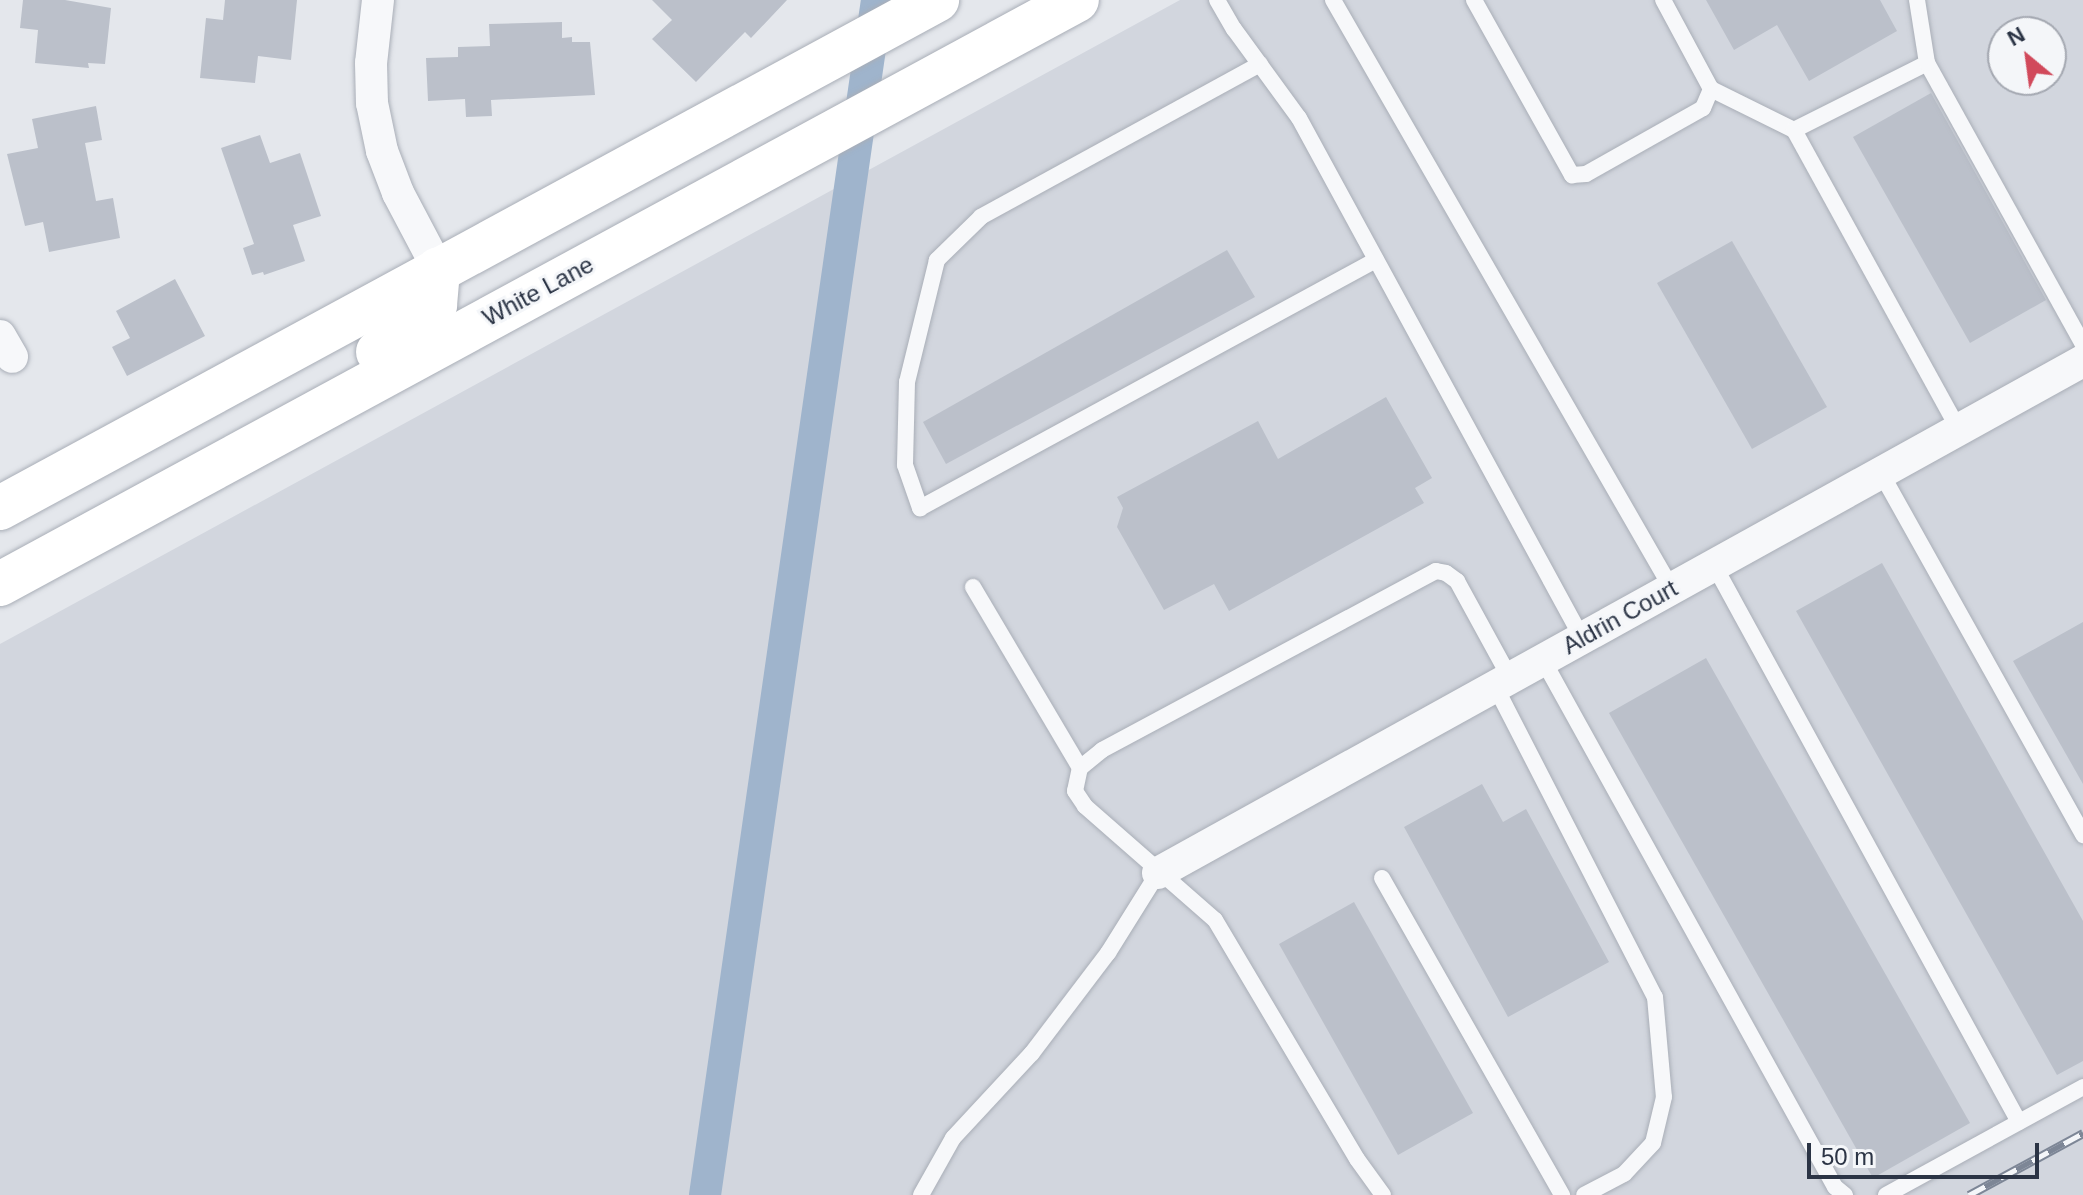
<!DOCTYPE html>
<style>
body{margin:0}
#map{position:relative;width:2083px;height:1195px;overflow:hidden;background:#e4e7ec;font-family:Arial,sans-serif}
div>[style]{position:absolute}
.built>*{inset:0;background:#d2d6de}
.canal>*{height:32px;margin:-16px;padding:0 16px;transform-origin:16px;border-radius:16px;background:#9fb4cc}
.building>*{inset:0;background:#bbc0ca}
.roads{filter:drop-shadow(0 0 2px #a9aeb7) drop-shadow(0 0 2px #a9aeb7)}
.service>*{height:16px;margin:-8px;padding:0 8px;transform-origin:8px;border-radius:8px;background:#f7f8fa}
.minor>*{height:32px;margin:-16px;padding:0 16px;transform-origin:16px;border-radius:16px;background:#f7f8fa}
.secondary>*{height:44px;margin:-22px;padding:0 22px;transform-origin:22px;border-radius:22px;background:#fff}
.rail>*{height:9px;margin-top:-4.5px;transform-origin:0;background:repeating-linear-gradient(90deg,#f4f6f9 0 18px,#7d8696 0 36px);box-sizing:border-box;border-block:2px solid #7d8696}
span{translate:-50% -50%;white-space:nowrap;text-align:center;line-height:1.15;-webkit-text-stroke:6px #f4f6f9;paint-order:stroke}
.street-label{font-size:24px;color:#2b3445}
.north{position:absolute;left:1987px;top:16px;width:80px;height:80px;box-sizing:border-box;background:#f4f6f9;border:2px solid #a4a8b1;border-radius:50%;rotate:331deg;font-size:22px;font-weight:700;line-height:32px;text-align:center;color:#2b3445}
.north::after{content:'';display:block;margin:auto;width:28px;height:36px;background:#d1495b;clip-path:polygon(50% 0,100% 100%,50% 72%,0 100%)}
.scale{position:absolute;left:1807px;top:1143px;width:232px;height:36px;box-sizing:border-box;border:4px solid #2b3445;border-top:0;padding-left:10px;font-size:24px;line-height:28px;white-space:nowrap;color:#2b3445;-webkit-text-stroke:6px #f4f6f9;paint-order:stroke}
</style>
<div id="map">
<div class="built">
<i style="clip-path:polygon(evenodd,1180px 0,2083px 0,2083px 1195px,0 1195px,0 644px,1180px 0,2003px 32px,2051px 32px,2051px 80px,2003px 80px,2003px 32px)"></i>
</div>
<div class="canal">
<i style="left:705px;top:1195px;width:1207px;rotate:-81.81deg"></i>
</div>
<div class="building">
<i style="clip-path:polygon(23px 0,65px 0,111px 8px,105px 64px,88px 63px,89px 68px,35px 63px,38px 30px,20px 28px)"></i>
<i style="clip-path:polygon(225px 0,297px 0,291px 60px,258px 56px,255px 83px,200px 78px,206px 18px,223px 20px)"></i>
<i style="clip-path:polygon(652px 0,787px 0,751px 38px,745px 32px,696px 82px,652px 39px,672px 20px)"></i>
<i style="clip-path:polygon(1706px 0,1880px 0,1897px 31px,1809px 81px,1777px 25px,1734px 50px)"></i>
<i style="clip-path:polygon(562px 22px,562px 38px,572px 37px,572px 42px,590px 42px,595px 95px,491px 100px,492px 116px,466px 117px,465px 99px,428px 101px,426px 58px,458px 57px,458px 47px,490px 46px,489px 24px)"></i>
<i style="clip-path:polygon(1931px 93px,2046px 300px,1970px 343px,1853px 137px)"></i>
<i style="clip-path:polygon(96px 106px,102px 140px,85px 143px,96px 201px,113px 198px,120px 238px,49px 252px,43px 222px,25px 226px,7px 154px,38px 148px,32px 119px)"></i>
<i style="clip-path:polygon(260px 135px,270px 163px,300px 153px,321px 216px,293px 225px,305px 261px,264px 275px,263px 272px,252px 275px,243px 248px,254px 244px,221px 148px)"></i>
<i style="clip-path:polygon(1732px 241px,1827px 407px,1752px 449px,1657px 283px)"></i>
<i style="clip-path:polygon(1227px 250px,1255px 297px,946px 464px,923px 422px)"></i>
<i style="clip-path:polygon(175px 279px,205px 336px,127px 376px,112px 347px,130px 338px,116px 311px)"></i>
<i style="clip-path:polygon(1386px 397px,1432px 478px,1415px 488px,1424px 503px,1229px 611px,1214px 584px,1164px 610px,1117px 527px,1123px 508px,1117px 497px,1258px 421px,1278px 459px)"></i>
<i style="clip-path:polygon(1882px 563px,2083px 921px,2083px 1061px,2057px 1075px,1796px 611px)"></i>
<i style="clip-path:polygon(2083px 622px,2083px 784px,2013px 661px)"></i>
<i style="clip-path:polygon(1706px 658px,1970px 1123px,1873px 1178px,1609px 713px)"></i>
<i style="clip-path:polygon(1482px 784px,1503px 822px,1526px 809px,1609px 962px,1508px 1017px,1404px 827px)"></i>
<i style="clip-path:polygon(1354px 902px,1473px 1113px,1398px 1155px,1279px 944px)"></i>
</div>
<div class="roads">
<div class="service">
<i style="left:1217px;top:0;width:34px;rotate:60deg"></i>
<i style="left:1234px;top:29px;width:110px;rotate:53.9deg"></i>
<i style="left:1299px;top:118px;width:592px;rotate:61.44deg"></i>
<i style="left:1333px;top:0;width:680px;rotate:60.08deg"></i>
<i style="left:1474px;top:0;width:201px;rotate:60.8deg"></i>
<i style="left:1572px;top:175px;width:14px;rotate:-4deg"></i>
<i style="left:1586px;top:174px;width:134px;rotate:-29.4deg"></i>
<i style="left:1703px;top:108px;width:21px;rotate:-67deg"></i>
<i style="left:1711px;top:89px;width:101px;rotate:-118.3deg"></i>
<i style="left:1927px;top:63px;width:322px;rotate:61deg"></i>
<i style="left:1260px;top:64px;width:318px;rotate:151.3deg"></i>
<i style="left:981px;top:217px;width:62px;rotate:135.7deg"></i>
<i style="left:937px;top:260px;width:126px;rotate:103.8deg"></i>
<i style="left:907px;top:382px;width:83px;rotate:91.4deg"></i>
<i style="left:905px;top:465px;width:46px;rotate:70.8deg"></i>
<i style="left:920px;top:508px;width:519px;rotate:-28.54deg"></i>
<i style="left:1711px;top:89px;width:93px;rotate:26.3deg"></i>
<i style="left:1794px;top:130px;width:149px;rotate:-26.7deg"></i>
<i style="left:1927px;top:63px;width:64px;rotate:-99deg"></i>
<i style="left:1794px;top:130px;width:342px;rotate:61.2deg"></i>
<i style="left:1881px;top:473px;width:415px;rotate:60.8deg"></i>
<i style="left:1714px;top:565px;width:635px;rotate:61.3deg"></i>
<i style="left:973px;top:587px;width:210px;rotate:59.4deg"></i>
<i style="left:1543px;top:660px;width:602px;rotate:61.01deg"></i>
<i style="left:1835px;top:1187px;width:13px;rotate:39deg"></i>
<i style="left:1495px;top:686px;width:350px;rotate:62.8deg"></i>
<i style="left:1655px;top:997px;width:100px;rotate:84.9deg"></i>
<i style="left:1664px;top:1097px;width:47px;rotate:103.4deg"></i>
<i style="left:1653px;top:1143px;width:42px;rotate:133.1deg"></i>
<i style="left:1624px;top:1174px;width:45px;rotate:152.3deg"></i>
<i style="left:1382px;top:878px;width:365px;rotate:60.4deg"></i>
<i style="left:921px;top:1195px;width:65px;rotate:-60.7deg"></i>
<i style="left:953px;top:1138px;width:116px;rotate:-47.1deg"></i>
<i style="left:1032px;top:1053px;width:126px;rotate:-52.8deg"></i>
<i style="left:1108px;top:953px;width:94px;rotate:-58deg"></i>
<i style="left:1383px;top:1195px;width:44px;rotate:-125.8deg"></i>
<i style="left:1357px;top:1159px;width:278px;rotate:-120.7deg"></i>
<i style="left:1215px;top:920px;width:173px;rotate:-138.8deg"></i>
<i style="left:1085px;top:806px;width:18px;rotate:-124deg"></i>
<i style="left:1075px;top:791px;width:24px;rotate:-78deg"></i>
<i style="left:1080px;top:768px;width:28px;rotate:-39deg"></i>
<i style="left:1102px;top:750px;width:379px;rotate:-28.2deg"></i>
<i style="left:1436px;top:571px;width:10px;rotate:11deg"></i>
<i style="left:1446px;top:573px;width:14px;rotate:36deg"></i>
<i style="left:1457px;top:581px;width:111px;rotate:61.3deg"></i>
<i style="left:1886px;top:1195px;width:225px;rotate:-28.7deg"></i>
</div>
<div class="minor">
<i style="left:378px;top:0;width:63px;rotate:96.3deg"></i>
<i style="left:371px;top:63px;width:40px;rotate:88.6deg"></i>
<i style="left:372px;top:103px;width:49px;rotate:78.2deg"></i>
<i style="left:382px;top:151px;width:45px;rotate:69.1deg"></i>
<i style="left:398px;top:193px;width:86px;rotate:62.2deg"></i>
<i style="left:0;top:336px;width:24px;rotate:60deg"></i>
<i style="left:1158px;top:873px;width:1057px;rotate:-28.97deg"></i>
</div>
<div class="secondary">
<i style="left:378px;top:352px;width:56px;rotate:-34.8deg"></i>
<i style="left:424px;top:320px;width:19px;rotate:-54deg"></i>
<i style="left:435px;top:305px;width:36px;rotate:-85deg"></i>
<i style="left:0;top:508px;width:1066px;rotate:-28.46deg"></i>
<i style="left:0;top:584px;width:1225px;rotate:-28.47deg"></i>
</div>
</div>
<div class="rail">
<i style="left:1969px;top:1195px;width:130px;rotate:-28.5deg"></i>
</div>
<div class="street-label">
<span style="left:538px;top:291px;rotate:-28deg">White Lane</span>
<span style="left:1620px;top:617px;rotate:-29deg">Aldrin Court</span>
</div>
<div class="north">N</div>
<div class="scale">50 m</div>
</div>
